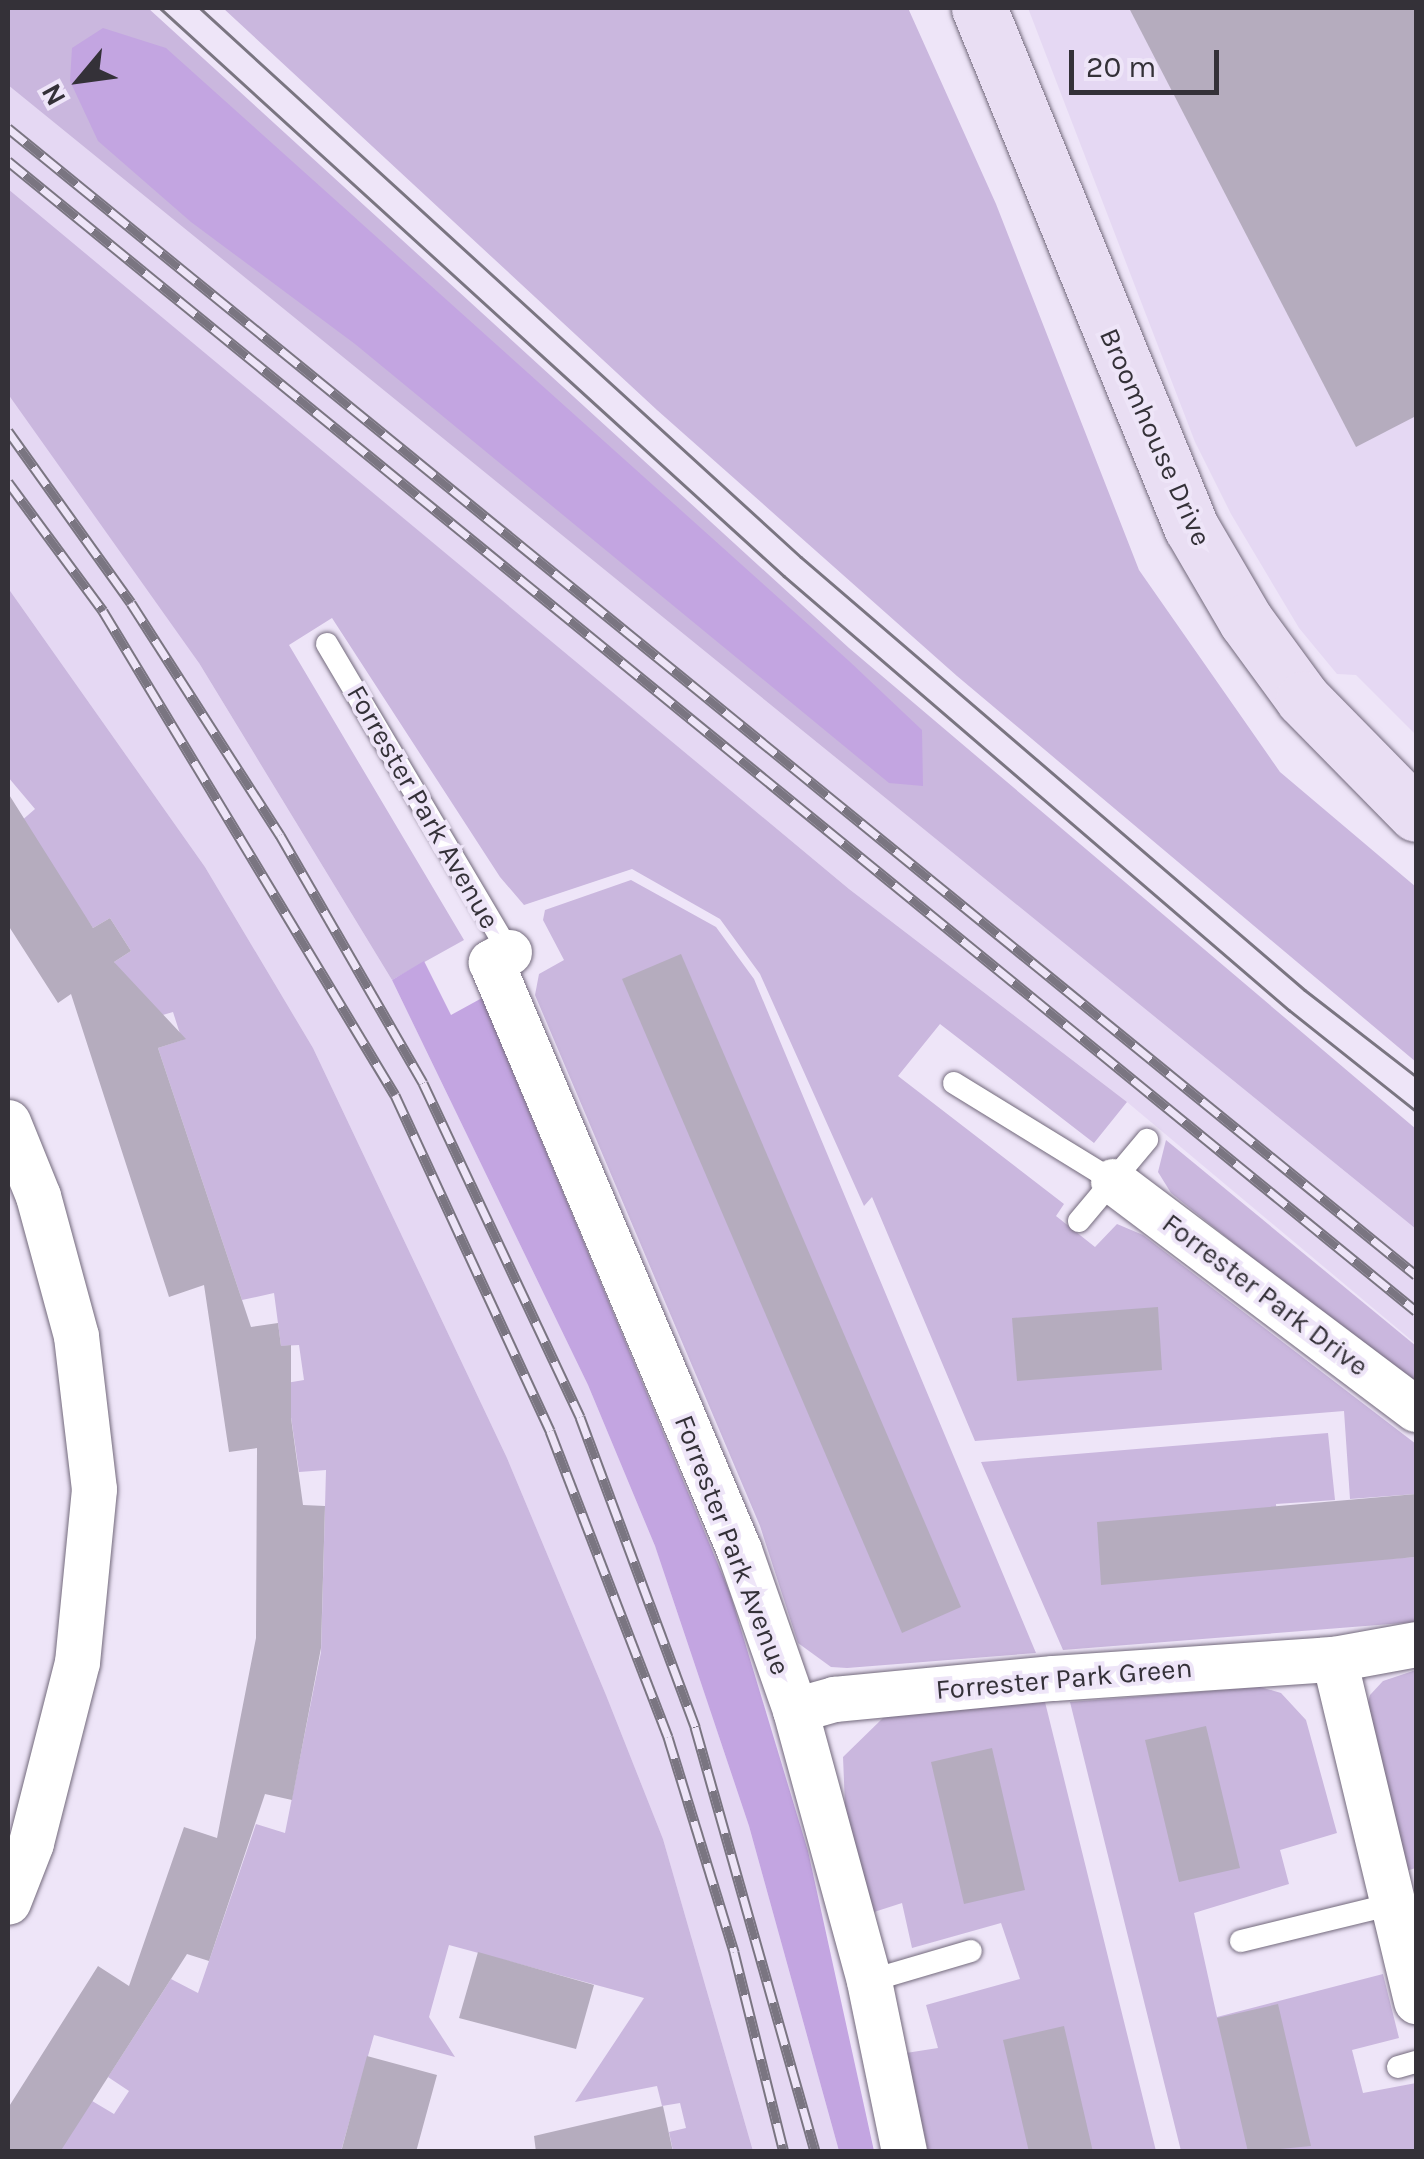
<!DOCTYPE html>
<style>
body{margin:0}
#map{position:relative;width:1424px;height:2159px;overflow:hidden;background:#eee5f8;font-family:Karla,sans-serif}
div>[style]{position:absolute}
.built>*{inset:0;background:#e5d8f3}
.green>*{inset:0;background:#cab7de}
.forest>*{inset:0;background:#c3a5e1}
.building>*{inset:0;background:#b5acbe}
.roads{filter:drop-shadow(0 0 2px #736a7c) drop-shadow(0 0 2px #736a7c)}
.lane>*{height:22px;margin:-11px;padding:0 11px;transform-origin:11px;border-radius:11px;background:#fff}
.street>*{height:45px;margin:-22.5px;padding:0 22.5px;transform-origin:22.5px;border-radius:22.5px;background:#fff}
.secondary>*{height:55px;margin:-27.5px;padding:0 27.5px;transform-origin:27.5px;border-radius:27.5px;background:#e9def3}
.tram>*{height:2.5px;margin:-1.25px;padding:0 1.25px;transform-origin:1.25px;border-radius:1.25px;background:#7a7581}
.rail>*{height:11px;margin-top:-5.5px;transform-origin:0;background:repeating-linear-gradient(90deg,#eee5f8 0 22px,#7a7581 0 44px);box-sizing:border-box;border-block:2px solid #7a7581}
span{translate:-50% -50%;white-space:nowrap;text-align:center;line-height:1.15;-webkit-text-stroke:8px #eee5f8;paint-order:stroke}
.street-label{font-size:28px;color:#343138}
.frame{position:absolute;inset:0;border:10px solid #343138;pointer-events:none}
.north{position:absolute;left:30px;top:30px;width:100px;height:100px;-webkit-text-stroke:8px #eee5f8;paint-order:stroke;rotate:241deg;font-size:28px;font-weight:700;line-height:40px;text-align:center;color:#343138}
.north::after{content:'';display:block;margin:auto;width:35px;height:45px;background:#343138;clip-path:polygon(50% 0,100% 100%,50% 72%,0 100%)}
.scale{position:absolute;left:1069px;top:50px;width:150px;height:45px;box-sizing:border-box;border:5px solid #343138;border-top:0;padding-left:12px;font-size:30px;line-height:35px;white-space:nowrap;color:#343138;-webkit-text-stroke:8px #eee5f8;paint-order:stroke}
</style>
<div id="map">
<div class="built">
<i style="clip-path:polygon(1028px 8px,1416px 8px,1416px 735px,1356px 675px,1337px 674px,1299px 628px,1231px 514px,1195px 442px)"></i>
<i style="clip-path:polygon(8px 85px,1416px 1229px,1416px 1344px,1127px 1102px,849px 889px,144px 303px,199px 663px,392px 980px,588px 1385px,655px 1546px,749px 1826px,839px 2151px,753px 2151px,663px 1839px,606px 1695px,507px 1458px,313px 1048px,205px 867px,8px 588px)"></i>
</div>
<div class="green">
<i style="clip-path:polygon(8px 8px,148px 8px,849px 648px,1416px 1129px,1416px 1229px,8px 85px)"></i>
<i style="clip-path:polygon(223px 8px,908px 8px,996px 204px,1139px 570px,1280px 772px,1416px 887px,1416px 1062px,957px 676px,657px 410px)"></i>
<i style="clip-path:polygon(8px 189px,849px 889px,1127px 1102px,1094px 1143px,940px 1024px,898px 1076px,1064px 1204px,1056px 1216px,1095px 1247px,1117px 1224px,1143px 1235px,1416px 1444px,1416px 1494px,1350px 1499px,1344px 1411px,975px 1441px,872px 1197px,864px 1206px,760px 974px,720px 919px,632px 869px,524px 905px,500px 877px,332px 618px,289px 645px,464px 940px,392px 980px,199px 663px,8px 394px)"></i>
<i style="clip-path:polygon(8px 588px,205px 867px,313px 1048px,507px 1458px,606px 1695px,663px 1839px,753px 2151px,673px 2151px,669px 2132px,686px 2128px,680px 2103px,662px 2106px,657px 2086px,575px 2102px,644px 1998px,449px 1945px,429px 2017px,455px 2057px,374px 2035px,341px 2151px,60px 2151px,72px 2089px,114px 2114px,129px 2091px,108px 2077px,171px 1979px,198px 1993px,256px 1824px,285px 1833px,321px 1652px,326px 1470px,299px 1472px,286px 1383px,304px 1380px,299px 1345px,281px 1346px,274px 1293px,242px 1300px,158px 1048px,182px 1040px,173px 1012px,149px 1019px,114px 962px,131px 951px,110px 918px,93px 928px,20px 822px,35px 809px,8px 777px)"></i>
<i style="clip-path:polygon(631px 880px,716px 927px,754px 979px,1036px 1653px,847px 1668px,831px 1667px,798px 1643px,760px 1526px,535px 995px,539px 974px,564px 960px,543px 920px,545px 910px)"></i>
<i style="clip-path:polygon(1166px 1140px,1416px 1346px,1416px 1389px,1171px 1193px,1158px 1172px)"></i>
<i style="clip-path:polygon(1328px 1433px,1335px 1500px,1276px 1504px,1280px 1566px,1416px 1557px,1416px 1622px,1063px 1650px,981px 1462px)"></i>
<i style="clip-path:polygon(1416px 1670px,1416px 1868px,1398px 1873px,1362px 1724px,1370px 1695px,1383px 1681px)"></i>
<i style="clip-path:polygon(1260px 1687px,1281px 1693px,1306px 1720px,1337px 1833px,1280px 1850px,1289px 1884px,1194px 1913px,1217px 2017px,1383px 1974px,1399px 2038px,1352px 2050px,1363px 2093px,1416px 2083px,1416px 2151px,1181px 2151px,1070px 1702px)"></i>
<i style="clip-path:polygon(1045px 1702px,1156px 2151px,928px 2151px,906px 2053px,938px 2048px,926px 2005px,1020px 1979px,1001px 1923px,912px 1948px,902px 1903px,871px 1913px,845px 1806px,843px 1757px,884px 1717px)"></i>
</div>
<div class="forest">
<i style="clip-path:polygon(103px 28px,166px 48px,849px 661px,922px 730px,923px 786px,889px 783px,355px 344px,191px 222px,98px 141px,70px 81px,72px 48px)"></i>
<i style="clip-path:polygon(424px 961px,451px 1015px,482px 998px,730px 1593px,808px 1851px,874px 2151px,839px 2151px,749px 1826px,655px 1546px,588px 1385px,392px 980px)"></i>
</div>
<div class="building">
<i style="clip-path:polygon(1129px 8px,1416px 8px,1416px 416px,1356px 447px)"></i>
<i style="clip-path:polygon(8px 793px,93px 928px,110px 918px,131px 951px,114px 962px,186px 1039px,158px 1048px,251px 1327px,278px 1323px,281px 1346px,291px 1345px,291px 1418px,303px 1505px,325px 1506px,321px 1648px,292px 1800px,265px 1794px,209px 1961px,187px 1954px,60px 2152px,8px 2152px,8px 2108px,98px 1966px,129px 1986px,184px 1827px,217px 1838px,256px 1638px,257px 1448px,229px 1452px,204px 1285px,169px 1297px,71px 994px,58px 1003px,8px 925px)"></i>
<i style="clip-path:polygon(681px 954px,961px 1607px,902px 1633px,622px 979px)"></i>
<i style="clip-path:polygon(1158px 1307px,1162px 1370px,1017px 1381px,1012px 1318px)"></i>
<i style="clip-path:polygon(1416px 1494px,1416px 1557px,1101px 1585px,1097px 1522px)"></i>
<i style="clip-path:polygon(1206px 1726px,1240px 1868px,1179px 1882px,1145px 1740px)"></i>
<i style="clip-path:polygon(992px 1748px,1025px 1890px,964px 1904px,931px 1762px)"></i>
<i style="clip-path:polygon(478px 1952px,594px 1985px,576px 2049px,459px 2018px)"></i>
<i style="clip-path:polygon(1278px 2004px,1311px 2146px,1248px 2152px,1217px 2018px)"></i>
<i style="clip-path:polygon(1064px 2026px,1093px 2152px,1029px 2152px,1003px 2040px)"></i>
<i style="clip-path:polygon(367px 2056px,437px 2075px,416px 2152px,341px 2152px)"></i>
<i style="clip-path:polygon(663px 2106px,673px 2152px,536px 2152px,534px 2136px)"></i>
</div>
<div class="roads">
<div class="lane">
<i style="left:327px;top:644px;width:358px;rotate:59.4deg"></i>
<i style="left:954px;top:1083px;width:187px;rotate:31.6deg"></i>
<i style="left:1079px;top:1221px;width:106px;rotate:-50deg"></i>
<i style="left:1241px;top:1941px;width:156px;rotate:-13.7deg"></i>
<i style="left:869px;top:1981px;width:106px;rotate:-16.4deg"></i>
<i style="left:1398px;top:2067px;width:19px;rotate:-16deg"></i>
</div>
<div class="street">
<i style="left:509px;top:952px;width:21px;rotate:151deg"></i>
<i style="left:491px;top:962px;width:638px;rotate:67.13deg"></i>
<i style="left:739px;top:1550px;width:170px;rotate:70.7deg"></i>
<i style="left:795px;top:1710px;width:281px;rotate:74.7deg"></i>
<i style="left:869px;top:1981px;width:175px;rotate:78.4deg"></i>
<i style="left:8px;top:1122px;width:80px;rotate:67.9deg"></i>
<i style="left:38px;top:1196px;width:145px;rotate:74.8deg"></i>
<i style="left:76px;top:1336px;width:154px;rotate:83.3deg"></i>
<i style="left:94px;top:1489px;width:174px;rotate:95.6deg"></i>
<i style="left:77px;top:1662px;width:187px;rotate:104.3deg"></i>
<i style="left:31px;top:1843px;width:63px;rotate:111.3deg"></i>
<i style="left:1113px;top:1181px;width:379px;rotate:37deg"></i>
<i style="left:1334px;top:1659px;width:352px;rotate:76.5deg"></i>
<i style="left:795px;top:1710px;width:41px;rotate:-15.8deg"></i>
<i style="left:834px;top:1699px;width:220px;rotate:-5.5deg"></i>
<i style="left:1053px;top:1678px;width:282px;rotate:-3.9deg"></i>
<i style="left:1334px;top:1659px;width:83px;rotate:-10.4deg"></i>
</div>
<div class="secondary">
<i style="left:979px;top:8px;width:561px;rotate:67.78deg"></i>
<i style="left:1191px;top:527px;width:109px;rotate:59.7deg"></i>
<i style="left:1246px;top:621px;width:97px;rotate:53.8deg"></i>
<i style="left:1303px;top:699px;width:161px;rotate:45.5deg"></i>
</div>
</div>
<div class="tram">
<i style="left:160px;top:8px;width:844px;rotate:42.31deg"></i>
<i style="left:784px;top:576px;width:666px;rotate:40.68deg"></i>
<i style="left:1289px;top:1010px;width:162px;rotate:38.5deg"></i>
<i style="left:200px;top:8px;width:814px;rotate:42.41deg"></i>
<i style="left:801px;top:557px;width:664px;rotate:40.67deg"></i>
<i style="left:1305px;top:990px;width:140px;rotate:37.8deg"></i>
</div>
<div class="rail">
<i style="left:8px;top:128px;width:1816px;rotate:39.17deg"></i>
<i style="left:8px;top:161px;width:1818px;rotate:39.24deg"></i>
<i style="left:8px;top:431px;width:211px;rotate:54.4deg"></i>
<i style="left:131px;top:603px;width:276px;rotate:57.3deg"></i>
<i style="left:280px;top:835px;width:286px;rotate:60deg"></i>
<i style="left:423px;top:1083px;width:369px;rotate:64.8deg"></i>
<i style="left:580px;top:1417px;width:331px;rotate:69.6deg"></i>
<i style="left:695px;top:1727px;width:442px;rotate:74.2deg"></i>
<i style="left:8px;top:482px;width:160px;rotate:53.6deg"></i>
<i style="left:103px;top:611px;width:565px;rotate:58.9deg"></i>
<i style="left:395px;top:1095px;width:370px;rotate:65.2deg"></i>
<i style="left:550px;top:1431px;width:328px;rotate:68.9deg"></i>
<i style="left:668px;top:1737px;width:225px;rotate:72.9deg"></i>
<i style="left:734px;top:1952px;width:206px;rotate:76deg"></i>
</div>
<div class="street-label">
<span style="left:1155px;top:437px;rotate:66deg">Broomhouse Drive</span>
<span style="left:423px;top:807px;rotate:60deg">Forrester Park Avenue</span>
<span style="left:1265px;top:1295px;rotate:37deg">Forrester Park Drive</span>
<span style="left:732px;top:1545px;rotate:69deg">Forrester Park Avenue</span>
<span style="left:1064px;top:1679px;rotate:-5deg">Forrester Park Green</span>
</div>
<div class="frame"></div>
<div class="north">N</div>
<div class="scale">20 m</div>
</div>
